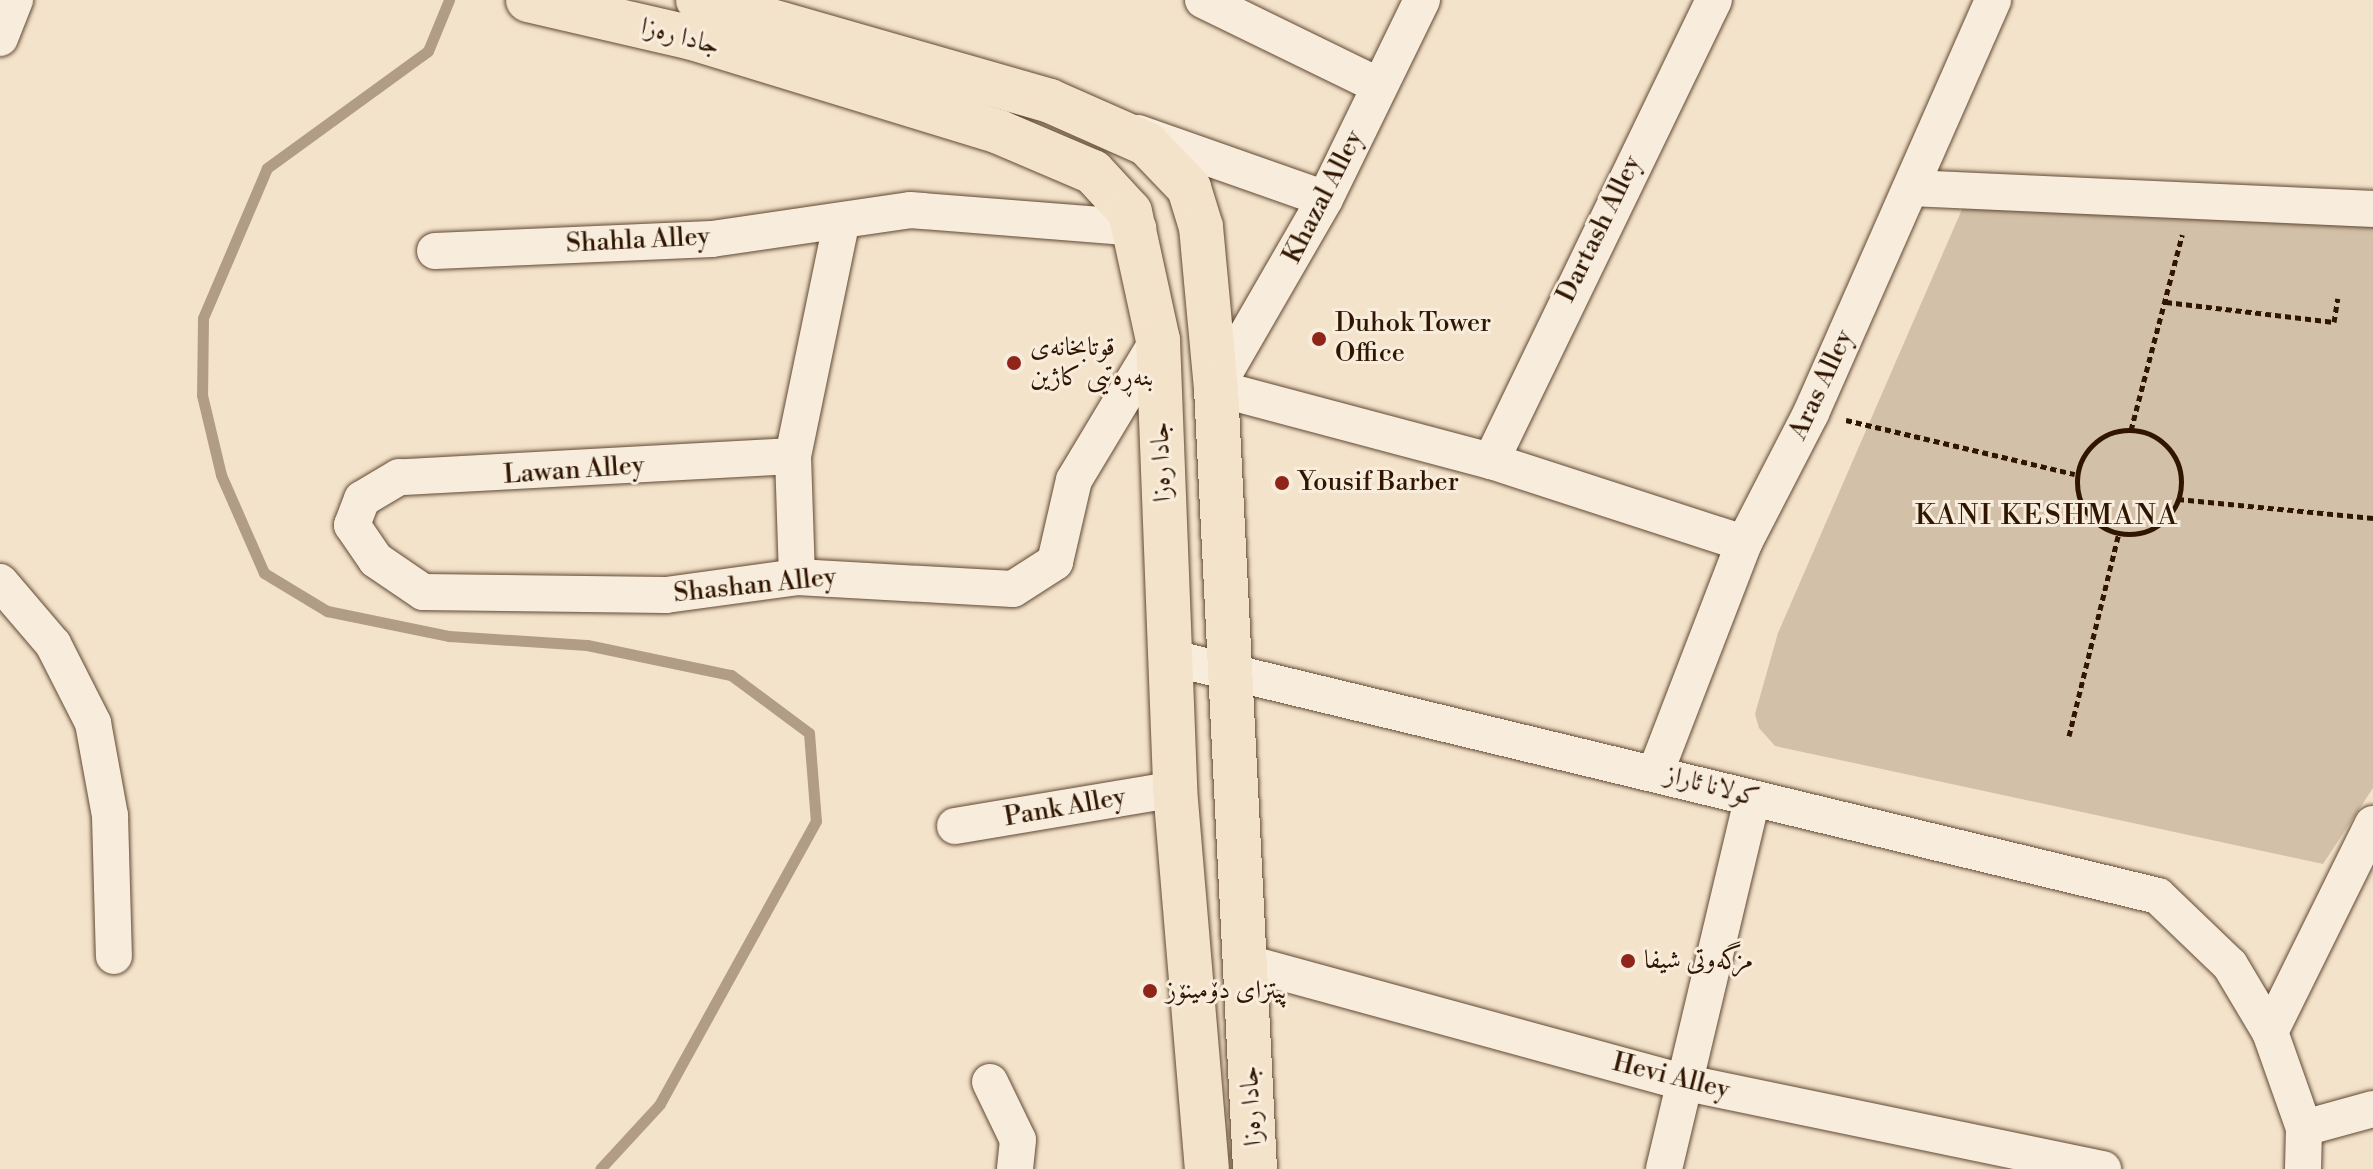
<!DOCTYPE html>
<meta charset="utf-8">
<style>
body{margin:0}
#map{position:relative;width:2373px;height:1169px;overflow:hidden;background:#f4e3cb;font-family:"Libre Bodoni",Amiri,serif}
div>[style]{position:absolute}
.green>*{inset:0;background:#d3c0a8}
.stream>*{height:11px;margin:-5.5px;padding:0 5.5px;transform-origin:5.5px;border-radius:5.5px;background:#b19d86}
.path>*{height:5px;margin-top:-2.5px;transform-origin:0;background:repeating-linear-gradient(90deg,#301600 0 6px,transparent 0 10px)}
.path>.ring{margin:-2.5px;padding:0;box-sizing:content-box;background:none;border:5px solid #301600;border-radius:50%}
.roads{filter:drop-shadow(0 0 2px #614933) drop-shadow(0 0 2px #614933)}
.minor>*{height:36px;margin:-18px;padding:0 18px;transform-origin:18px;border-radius:18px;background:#f8eddd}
.major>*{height:44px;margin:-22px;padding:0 22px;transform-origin:22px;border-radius:22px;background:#f4e3cb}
.dots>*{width:22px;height:22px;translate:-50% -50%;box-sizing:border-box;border:4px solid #f8eddd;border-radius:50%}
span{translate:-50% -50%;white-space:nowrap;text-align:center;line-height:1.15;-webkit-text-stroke:6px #f8eddd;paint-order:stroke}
.street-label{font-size:26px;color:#301600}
.poi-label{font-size:26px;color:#301600}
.left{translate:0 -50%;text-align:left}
.neighbourhood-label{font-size:28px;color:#301600;letter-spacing:2px}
</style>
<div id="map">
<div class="green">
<i style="clip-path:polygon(1963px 207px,2373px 217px,2373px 788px,2323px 864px,1775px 746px,1759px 728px,1755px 714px,1778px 633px)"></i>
</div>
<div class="stream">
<i style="left:449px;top:0;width:55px;rotate:112.4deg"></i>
<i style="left:428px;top:51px;width:199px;rotate:144deg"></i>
<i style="left:267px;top:168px;width:163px;rotate:113.1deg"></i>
<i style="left:203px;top:318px;width:77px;rotate:90.7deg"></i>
<i style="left:202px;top:395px;width:82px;rotate:76.6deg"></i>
<i style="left:221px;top:475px;width:107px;rotate:66.3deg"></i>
<i style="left:264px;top:573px;width:74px;rotate:31.1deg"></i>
<i style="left:327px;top:611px;width:125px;rotate:11.6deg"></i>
<i style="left:449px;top:636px;width:138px;rotate:3.7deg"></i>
<i style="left:587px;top:645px;width:147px;rotate:11.8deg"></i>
<i style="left:731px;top:675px;width:97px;rotate:36.6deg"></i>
<i style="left:809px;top:733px;width:88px;rotate:85.5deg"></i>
<i style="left:816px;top:821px;width:323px;rotate:118.9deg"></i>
<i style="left:660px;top:1104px;width:88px;rotate:132.7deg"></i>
</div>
<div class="path">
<i style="left:2166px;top:302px;width:169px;rotate:6.8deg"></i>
<i style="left:2334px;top:322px;width:24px;rotate:-81deg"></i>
<i style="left:1846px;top:420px;width:235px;rotate:13.3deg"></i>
<i class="ring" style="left:2077px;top:430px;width:99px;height:99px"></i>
<i style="left:2131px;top:430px;width:202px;rotate:-75.3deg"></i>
<i style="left:2178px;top:499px;width:196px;rotate:5.6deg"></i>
<i style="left:2069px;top:736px;width:209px;rotate:-76.2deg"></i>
</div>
<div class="roads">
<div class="minor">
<i style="left:1203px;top:0;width:196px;rotate:26deg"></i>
<i style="left:1422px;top:0;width:221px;rotate:116deg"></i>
<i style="left:1325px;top:199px;width:218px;rotate:120deg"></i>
<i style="left:1216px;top:388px;width:285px;rotate:14.9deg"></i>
<i style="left:1491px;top:461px;width:266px;rotate:18deg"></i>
<i style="left:0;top:38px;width:41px;rotate:-68.5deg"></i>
<i style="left:1138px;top:133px;width:198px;rotate:19.4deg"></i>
<i style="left:1912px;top:188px;width:461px;rotate:2.6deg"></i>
<i style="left:435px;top:251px;width:277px;rotate:-2.5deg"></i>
<i style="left:712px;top:239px;width:200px;rotate:-8.3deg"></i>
<i style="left:910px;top:210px;width:229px;rotate:4.5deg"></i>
<i style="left:793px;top:456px;width:395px;rotate:176.9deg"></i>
<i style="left:399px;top:477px;width:43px;rotate:149.3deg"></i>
<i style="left:362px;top:499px;width:28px;rotate:111deg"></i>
<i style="left:352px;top:525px;width:42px;rotate:55.6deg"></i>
<i style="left:376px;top:560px;width:57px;rotate:34.2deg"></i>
<i style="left:423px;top:592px;width:243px;rotate:0.7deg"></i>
<i style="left:666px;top:595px;width:132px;rotate:-7.8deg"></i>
<i style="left:797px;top:577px;width:216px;rotate:3.2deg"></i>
<i style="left:1013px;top:589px;width:50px;rotate:-32.7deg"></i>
<i style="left:1055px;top:562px;width:84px;rotate:-77deg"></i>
<i style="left:1074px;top:480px;width:163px;rotate:-59deg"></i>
<i style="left:1491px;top:461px;width:512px;rotate:-64.19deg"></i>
<i style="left:797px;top:577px;width:121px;rotate:-91.9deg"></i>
<i style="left:793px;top:456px;width:236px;rotate:-78.3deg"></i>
<i style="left:0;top:582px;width:82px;rotate:49.5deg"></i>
<i style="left:53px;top:644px;width:89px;rotate:63.1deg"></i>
<i style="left:93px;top:723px;width:95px;rotate:79.6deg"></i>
<i style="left:110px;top:816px;width:140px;rotate:88.4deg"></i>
<i style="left:1168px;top:657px;width:1018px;rotate:13.57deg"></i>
<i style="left:2158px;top:896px;width:100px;rotate:43.8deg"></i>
<i style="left:2230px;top:965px;width:78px;rotate:59.2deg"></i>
<i style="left:2270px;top:1032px;width:102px;rotate:70.5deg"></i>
<i style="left:2304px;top:1128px;width:41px;rotate:91.4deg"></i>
<i style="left:1656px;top:771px;width:244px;rotate:-68.9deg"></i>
<i style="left:1744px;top:543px;width:146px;rotate:-62.7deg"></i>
<i style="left:1811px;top:413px;width:451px;rotate:-66.2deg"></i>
<i style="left:955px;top:826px;width:223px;rotate:-9.5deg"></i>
<i style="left:1244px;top:962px;width:459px;rotate:15.3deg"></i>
<i style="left:1687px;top:1083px;width:425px;rotate:11.7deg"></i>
<i style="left:2270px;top:1032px;width:232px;rotate:-63.7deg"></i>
<i style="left:990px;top:1082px;width:64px;rotate:64.2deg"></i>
<i style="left:1018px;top:1140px;width:29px;rotate:96deg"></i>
<i style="left:2304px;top:1128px;width:72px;rotate:-15.4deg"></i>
<i style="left:1664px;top:1169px;width:380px;rotate:-76.6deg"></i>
</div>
<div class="major">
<i style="left:528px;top:0;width:168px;rotate:13deg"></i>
<i style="left:692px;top:38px;width:321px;rotate:17deg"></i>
<i style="left:999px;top:132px;width:102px;rotate:23.1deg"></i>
<i style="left:1093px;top:172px;width:54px;rotate:47.2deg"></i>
<i style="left:1130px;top:212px;width:131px;rotate:77.7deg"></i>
<i style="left:1158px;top:340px;width:449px;rotate:87.8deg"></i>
<i style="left:1175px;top:789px;width:381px;rotate:85.2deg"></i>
<i style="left:698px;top:0;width:366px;rotate:16deg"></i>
<i style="left:1050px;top:101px;width:106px;rotate:23.9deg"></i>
<i style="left:1147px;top:144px;width:61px;rotate:46.3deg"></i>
<i style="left:1189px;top:188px;width:41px;rotate:72.9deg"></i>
<i style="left:1201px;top:227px;width:162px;rotate:84.7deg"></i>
<i style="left:1216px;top:388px;width:782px;rotate:87.14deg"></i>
</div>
</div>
<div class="dots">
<i style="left:1319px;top:339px;background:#8f2418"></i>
<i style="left:1014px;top:363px;background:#8f2418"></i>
<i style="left:1282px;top:483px;background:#8f2418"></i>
<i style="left:1628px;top:961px;background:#8f2418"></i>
<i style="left:1150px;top:991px;background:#8f2418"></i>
</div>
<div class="street-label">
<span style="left:680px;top:37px;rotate:15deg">جادا ره‌زا</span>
<span style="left:1324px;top:197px;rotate:-63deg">Khazal Alley</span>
<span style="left:1600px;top:229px;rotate:-64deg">Dartash Alley</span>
<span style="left:638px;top:241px;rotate:-3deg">Shahla Alley</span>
<span style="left:1822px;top:385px;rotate:-65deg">Aras Alley</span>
<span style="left:1162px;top:462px;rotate:-92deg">جادا ره‌زا</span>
<span style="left:574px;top:471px;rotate:-4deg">Lawan Alley</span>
<span style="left:755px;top:586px;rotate:-6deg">Shashan Alley</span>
<span style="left:1712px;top:787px;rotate:15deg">کولانا ئاراز</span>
<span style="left:1065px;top:808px;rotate:-10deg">Pank Alley</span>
<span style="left:1671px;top:1077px;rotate:14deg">Hevi Alley</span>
<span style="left:1252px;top:1106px;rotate:-93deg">جادا ره‌زا</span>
</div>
<div class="poi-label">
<span class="left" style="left:1335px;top:339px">Duhok Tower<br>Office</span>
<span class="left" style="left:1030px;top:363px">قوتابخانەی<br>بنەڕەتیی کاژین</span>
<span class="left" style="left:1298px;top:483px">Yousif Barber</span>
<span class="left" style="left:1644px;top:961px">مزگەوتی شیفا</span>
<span class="left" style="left:1166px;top:991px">پیتزای دۆمینۆز</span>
</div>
<div class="neighbourhood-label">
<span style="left:2047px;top:516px">KANI KESHMANA</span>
</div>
</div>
